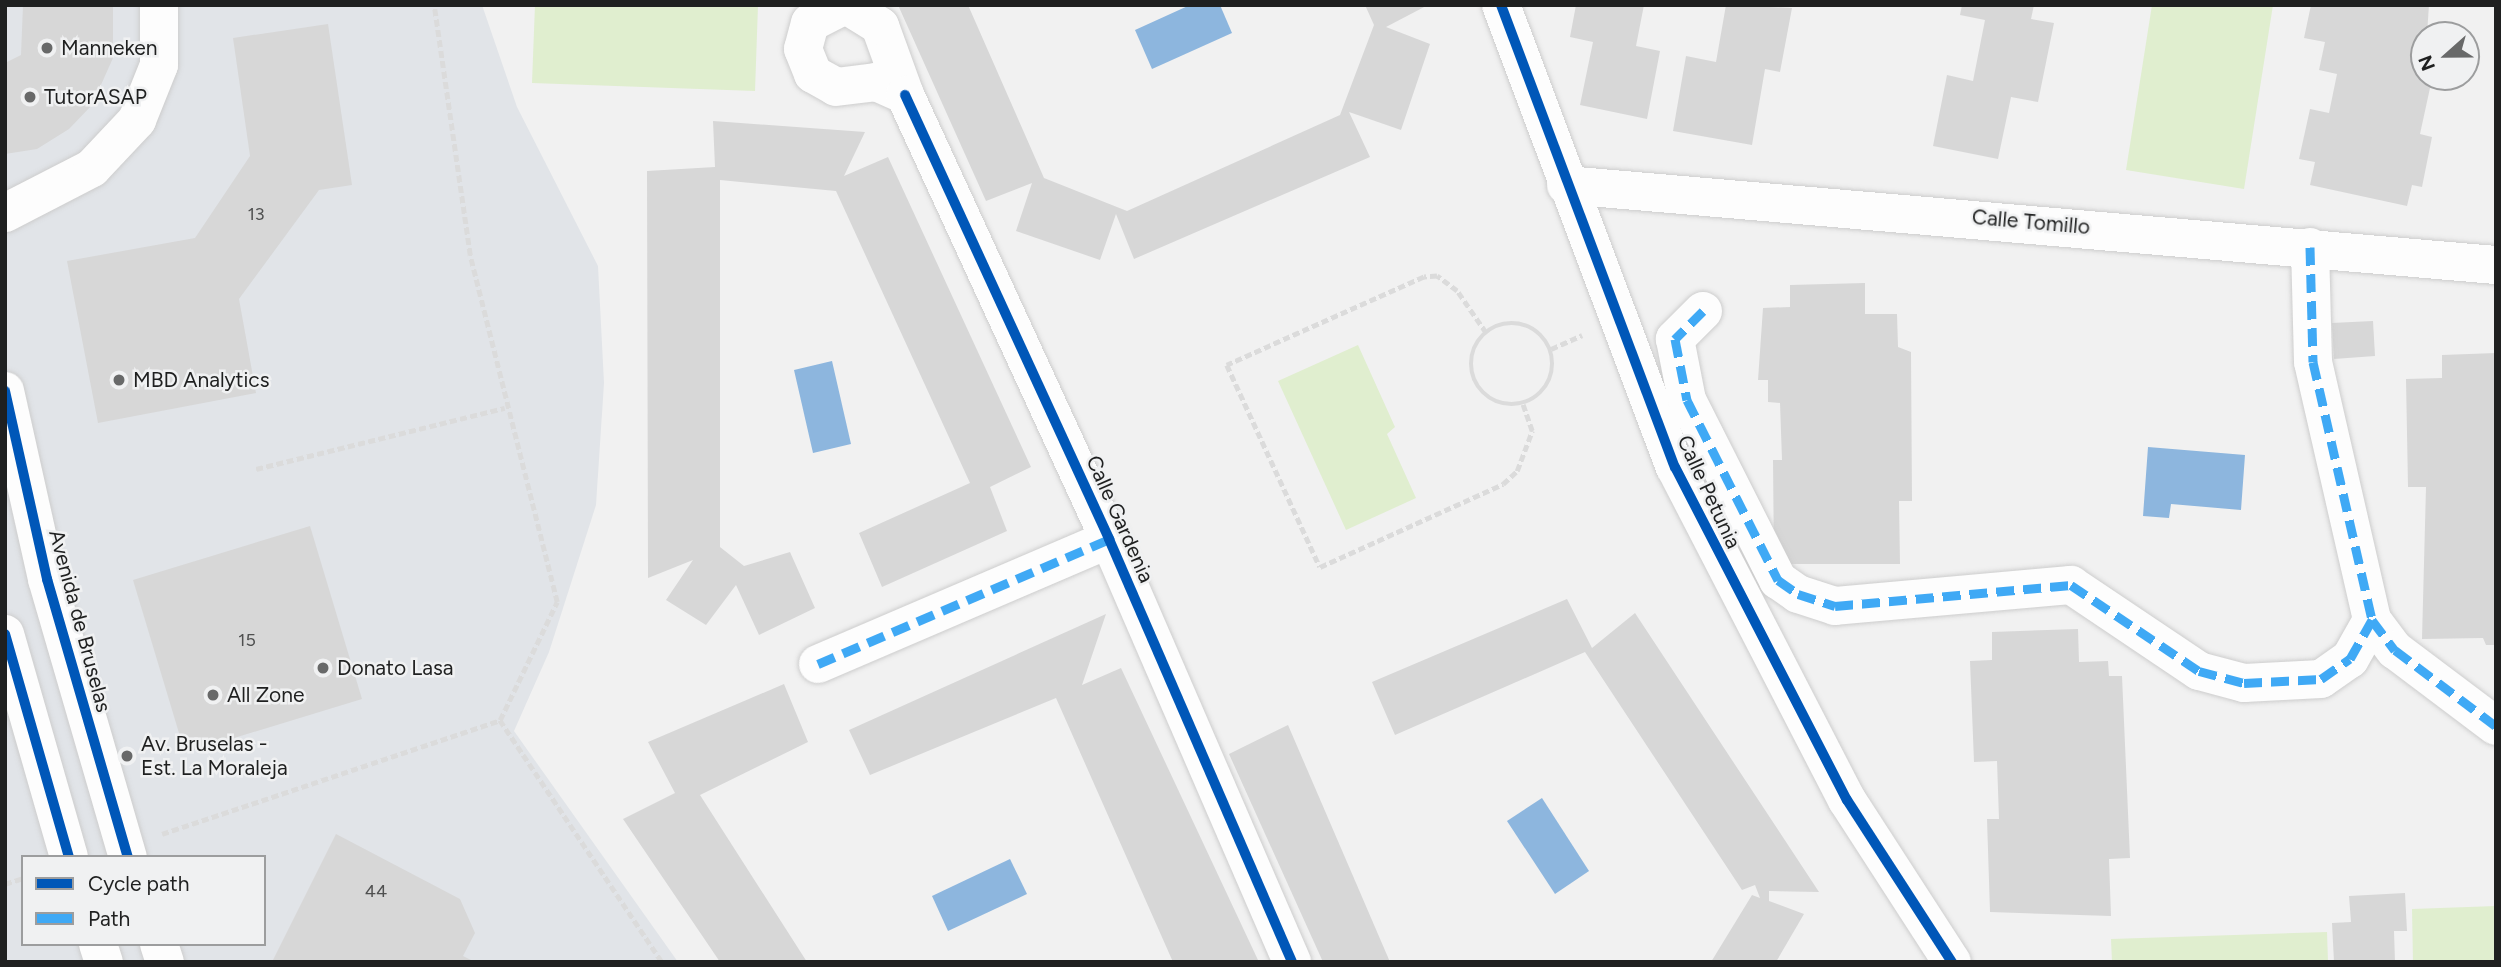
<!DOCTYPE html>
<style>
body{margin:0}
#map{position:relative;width:2501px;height:967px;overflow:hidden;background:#f1f1f1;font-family:Figtree,sans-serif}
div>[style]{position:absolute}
.built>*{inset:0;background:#e1e4e8}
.green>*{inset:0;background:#e0eecf}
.water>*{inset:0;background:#8db6de}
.building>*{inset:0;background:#d7d7d7}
.path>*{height:4.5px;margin-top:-2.25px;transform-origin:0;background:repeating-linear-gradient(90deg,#dbdbdb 0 7px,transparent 0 10.5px)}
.path>.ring{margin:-2.25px;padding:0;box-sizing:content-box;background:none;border:4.5px solid #dbdbdb;border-radius:50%}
.roads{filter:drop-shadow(0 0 2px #cdcdcd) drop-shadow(0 0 2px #cdcdcd)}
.minor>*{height:38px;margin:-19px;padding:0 19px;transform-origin:19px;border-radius:19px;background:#fdfdfd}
.quiet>*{height:9px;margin-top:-4.5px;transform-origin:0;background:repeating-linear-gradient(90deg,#3fa9f5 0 18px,transparent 0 27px)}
.cycleway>*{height:10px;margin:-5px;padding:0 5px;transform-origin:5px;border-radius:5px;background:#0057b8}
.dots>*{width:19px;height:19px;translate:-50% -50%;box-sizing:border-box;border:4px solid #f0f1f2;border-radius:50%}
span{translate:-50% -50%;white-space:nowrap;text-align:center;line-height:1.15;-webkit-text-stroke:5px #f0f1f2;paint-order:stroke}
.number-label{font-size:18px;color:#4f5050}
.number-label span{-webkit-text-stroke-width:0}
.poi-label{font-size:21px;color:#1f2020}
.left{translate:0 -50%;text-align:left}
.street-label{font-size:21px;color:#1f2020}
.frame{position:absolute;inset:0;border:7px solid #1f2020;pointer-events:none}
.legend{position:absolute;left:21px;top:855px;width:245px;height:91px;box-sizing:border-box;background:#f0f1f2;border:2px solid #9c9d9e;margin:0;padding:9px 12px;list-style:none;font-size:21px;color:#1f2020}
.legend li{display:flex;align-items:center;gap:14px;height:35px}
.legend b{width:35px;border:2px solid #9c9d9e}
.north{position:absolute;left:2410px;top:21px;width:70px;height:70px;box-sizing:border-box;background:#f0f1f2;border:2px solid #9c9d9e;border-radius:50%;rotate:249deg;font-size:19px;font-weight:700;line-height:28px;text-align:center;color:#1f2020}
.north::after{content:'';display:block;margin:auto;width:24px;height:32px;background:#686969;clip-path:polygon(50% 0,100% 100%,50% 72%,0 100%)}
</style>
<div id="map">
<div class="built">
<i style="clip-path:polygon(evenodd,5px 5px,482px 5px,517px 107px,598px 266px,604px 383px,596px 505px,549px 652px,514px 731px,678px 962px,5px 962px,5px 5px,23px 857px,264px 857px,264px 944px,23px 944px,23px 857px)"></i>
</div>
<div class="green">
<i style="clip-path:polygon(535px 5px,758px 5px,755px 91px,532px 83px)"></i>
<i style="clip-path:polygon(2152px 5px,2273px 5px,2244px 189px,2126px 170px)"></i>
<i style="clip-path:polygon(1358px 345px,1395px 427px,1387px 434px,1416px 498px,1346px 530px,1278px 381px)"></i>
<i style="clip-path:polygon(2496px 906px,2496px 962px,2413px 962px,2412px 909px)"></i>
<i style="clip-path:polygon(2327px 932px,2328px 962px,2112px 962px,2111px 939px)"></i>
</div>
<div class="water">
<i style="clip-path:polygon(1190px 5px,1220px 5px,1232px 33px,1152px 69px,1135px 30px)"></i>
<i style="clip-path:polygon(832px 361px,851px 444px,813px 453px,794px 370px)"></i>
<i style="clip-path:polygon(2148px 447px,2245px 455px,2241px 510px,2171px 504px,2169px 518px,2143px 516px)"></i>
<i style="clip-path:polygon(1542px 798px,1589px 871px,1555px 894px,1507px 821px)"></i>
<i style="clip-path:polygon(1010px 859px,1027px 894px,948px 931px,932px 896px)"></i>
</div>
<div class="building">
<i style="clip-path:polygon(23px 5px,113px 5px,113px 58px,92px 105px,69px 129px,37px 149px,5px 154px,5px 63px,21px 55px)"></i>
<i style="clip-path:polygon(898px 5px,968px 5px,1044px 178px,1127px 211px,1340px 115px,1374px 25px,1365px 5px,1428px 5px,1386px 27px,1430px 44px,1401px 130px,1349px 112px,1370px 157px,1134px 259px,1116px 214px,1100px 260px,1016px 231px,1032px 183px,986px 201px)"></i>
<i style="clip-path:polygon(1576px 5px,1644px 5px,1636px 46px,1660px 51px,1647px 119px,1580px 105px,1593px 42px,1570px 37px)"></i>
<i style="clip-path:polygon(1726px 5px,1792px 8px,1780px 72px,1765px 69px,1752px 145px,1673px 131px,1686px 56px,1716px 62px)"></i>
<i style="clip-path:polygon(1962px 5px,2034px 5px,2031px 19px,2054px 23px,2038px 102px,2011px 97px,1998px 159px,1933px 146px,1947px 75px,1973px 81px,1985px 20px,1960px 15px)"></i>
<i style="clip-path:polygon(2311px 5px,2429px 5px,2424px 77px,2439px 77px,2437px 89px,2430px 88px,2420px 134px,2432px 137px,2422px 187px,2412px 185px,2407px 206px,2310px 185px,2315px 162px,2299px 159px,2310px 109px,2329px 113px,2337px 74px,2319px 70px,2325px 42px,2304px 38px)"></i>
<i style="clip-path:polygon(328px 24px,352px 185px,319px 190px,239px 299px,256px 393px,98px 423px,67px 261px,195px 238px,250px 156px,233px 38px)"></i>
<i style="clip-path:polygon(713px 121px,865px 132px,844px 176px,888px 157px,1031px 467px,990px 487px,1007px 531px,882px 587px,859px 533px,970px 483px,836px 191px,720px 180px,720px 547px,744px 566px,790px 552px,815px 608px,759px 635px,736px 585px,706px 625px,666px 600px,693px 560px,648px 578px,647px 171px,715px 167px)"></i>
<i style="clip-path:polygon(1865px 283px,1865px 314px,1897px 314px,1898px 347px,1911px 352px,1912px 501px,1899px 501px,1900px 564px,1774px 564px,1773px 460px,1782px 460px,1780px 403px,1768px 402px,1768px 380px,1758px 380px,1763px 308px,1790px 307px,1790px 285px)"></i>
<i style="clip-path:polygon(2373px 321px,2375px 356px,2334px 359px,2332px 323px)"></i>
<i style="clip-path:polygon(2496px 353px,2496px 645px,2486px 645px,2483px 638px,2422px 639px,2426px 487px,2408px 487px,2406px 379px,2442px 378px,2442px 355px)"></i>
<i style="clip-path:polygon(310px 526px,362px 699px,185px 753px,133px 580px)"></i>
<i style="clip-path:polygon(1567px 599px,1592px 648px,1635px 613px,1819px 892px,1769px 891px,1769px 901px,1804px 914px,1776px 962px,1711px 962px,1752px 895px,1760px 898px,1755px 885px,1742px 890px,1585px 652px,1395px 735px,1372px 682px)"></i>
<i style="clip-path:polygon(1106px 614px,1082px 685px,1121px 668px,1258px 960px,1173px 962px,1056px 698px,870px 775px,849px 730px)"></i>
<i style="clip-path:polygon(2078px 629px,2079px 662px,2108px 661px,2109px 676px,2122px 676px,2130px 858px,2109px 859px,2111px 916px,1990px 912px,1987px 819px,1999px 819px,1997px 761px,1974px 762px,1970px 661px,1992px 660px,1992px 632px)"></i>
<i style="clip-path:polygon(784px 684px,808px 742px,700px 795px,807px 962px,720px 962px,623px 819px,675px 793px,648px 742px)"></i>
<i style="clip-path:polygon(1288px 725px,1390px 962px,1323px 962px,1229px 754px)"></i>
<i style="clip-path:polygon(336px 834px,460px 899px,475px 933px,463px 956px,475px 962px,272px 962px)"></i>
<i style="clip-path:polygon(2405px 893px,2407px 931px,2394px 931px,2395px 962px,2334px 962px,2332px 923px,2351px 922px,2349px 896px)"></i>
</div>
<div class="path">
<i class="ring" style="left:1471px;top:323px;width:77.5px;height:77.5px"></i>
<i style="left:1486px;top:333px;width:51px;rotate:-124.6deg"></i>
<i style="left:1457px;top:291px;width:25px;rotate:-143deg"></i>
<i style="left:1437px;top:276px;width:13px;rotate:176deg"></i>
<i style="left:1424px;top:277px;width:216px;rotate:155.9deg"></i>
<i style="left:1227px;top:365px;width:222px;rotate:65.3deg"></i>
<i style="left:1320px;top:567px;width:201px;rotate:-24.4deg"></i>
<i style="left:1503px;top:484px;width:19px;rotate:-43deg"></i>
<i style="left:1517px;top:471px;width:43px;rotate:-69.4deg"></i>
<i style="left:1532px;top:431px;width:28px;rotate:-109deg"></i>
<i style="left:1551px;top:349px;width:34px;rotate:-24deg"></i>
<i style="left:256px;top:469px;width:256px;rotate:-13.8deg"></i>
<i style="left:500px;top:720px;width:291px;rotate:56.2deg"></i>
<i style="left:162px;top:834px;width:357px;rotate:-18.6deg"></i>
<i style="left:500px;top:720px;width:131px;rotate:-64.2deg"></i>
<i style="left:557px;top:602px;width:358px;rotate:-104.1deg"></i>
<i style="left:470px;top:255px;width:253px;rotate:-98.2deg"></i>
<i style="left:5px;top:884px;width:19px;rotate:-18deg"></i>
</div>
<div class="roads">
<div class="minor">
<i style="left:845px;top:5px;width:39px;rotate:153deg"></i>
<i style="left:810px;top:23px;width:27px;rotate:105deg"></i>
<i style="left:803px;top:49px;width:27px;rotate:68deg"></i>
<i style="left:813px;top:74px;width:26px;rotate:29deg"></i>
<i style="left:836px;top:87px;width:40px;rotate:-7.1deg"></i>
<i style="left:876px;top:82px;width:32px;rotate:24deg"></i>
<i style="left:905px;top:95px;width:73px;rotate:-109.9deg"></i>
<i style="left:880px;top:26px;width:40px;rotate:-148deg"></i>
<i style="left:1501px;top:5px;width:494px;rotate:69.4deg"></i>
<i style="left:1675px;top:467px;width:375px;rotate:62.7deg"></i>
<i style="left:1847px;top:800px;width:193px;rotate:57.1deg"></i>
<i style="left:905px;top:95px;width:489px;rotate:65.3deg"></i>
<i style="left:1109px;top:539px;width:461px;rotate:66.6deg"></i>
<i style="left:1566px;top:185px;width:933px;rotate:4.92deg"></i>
<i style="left:5px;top:213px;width:98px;rotate:-27.3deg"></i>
<i style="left:92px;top:168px;width:66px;rotate:-46.8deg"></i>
<i style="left:137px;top:120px;width:59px;rotate:-68.2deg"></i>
<i style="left:159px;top:65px;width:60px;rotate:-90deg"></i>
<i style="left:2310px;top:247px;width:115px;rotate:88.5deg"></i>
<i style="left:2313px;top:362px;width:265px;rotate:77.1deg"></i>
<i style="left:2372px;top:620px;width:38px;rotate:53deg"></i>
<i style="left:2395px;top:650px;width:126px;rotate:37deg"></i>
<i style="left:1703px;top:311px;width:40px;rotate:135deg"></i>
<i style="left:1675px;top:339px;width:62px;rotate:78.9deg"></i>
<i style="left:1687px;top:400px;width:202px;rotate:63.2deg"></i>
<i style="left:1778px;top:580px;width:24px;rotate:35deg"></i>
<i style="left:1798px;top:594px;width:39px;rotate:18deg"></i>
<i style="left:1835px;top:606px;width:237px;rotate:-5.1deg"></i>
<i style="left:2071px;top:585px;width:154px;rotate:33.9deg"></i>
<i style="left:2199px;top:671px;width:47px;rotate:14.9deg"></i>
<i style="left:2244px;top:683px;width:77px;rotate:-3deg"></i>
<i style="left:2321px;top:679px;width:35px;rotate:-35deg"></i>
<i style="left:2350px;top:659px;width:45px;rotate:-60.6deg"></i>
<i style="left:5px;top:391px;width:193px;rotate:77.4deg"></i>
<i style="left:47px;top:579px;width:290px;rotate:73.8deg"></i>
<i style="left:5px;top:634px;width:232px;rotate:74deg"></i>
<i style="left:818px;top:664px;width:317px;rotate:-23.2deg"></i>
<i style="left:98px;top:944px;width:19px;rotate:72deg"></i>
<i style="left:159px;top:944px;width:19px;rotate:72deg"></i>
</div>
</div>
<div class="quiet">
<i style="left:2310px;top:247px;width:115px;rotate:88.5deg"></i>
<i style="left:2313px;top:362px;width:265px;rotate:77.1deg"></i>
<i style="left:2372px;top:620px;width:38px;rotate:53deg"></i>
<i style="left:2395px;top:650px;width:126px;rotate:37deg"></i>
<i style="left:1703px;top:311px;width:40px;rotate:135deg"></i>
<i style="left:1675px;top:339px;width:62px;rotate:78.9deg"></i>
<i style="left:1687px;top:400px;width:202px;rotate:63.2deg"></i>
<i style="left:1778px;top:580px;width:24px;rotate:35deg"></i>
<i style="left:1798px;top:594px;width:39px;rotate:18deg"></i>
<i style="left:1835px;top:606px;width:237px;rotate:-5.1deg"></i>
<i style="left:2071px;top:585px;width:154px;rotate:33.9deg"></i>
<i style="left:2199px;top:671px;width:47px;rotate:14.9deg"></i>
<i style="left:2244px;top:683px;width:77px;rotate:-3deg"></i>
<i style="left:2321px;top:679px;width:35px;rotate:-35deg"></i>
<i style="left:2350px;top:659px;width:45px;rotate:-60.6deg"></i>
<i style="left:818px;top:664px;width:317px;rotate:-23.2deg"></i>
</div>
<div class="cycleway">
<i style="left:1501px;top:5px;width:494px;rotate:69.4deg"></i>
<i style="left:1675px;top:467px;width:375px;rotate:62.7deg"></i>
<i style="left:1847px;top:800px;width:193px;rotate:57.1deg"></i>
<i style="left:905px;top:95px;width:489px;rotate:65.3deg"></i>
<i style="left:1109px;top:539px;width:461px;rotate:66.6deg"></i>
<i style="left:5px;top:391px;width:193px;rotate:77.4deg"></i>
<i style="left:47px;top:579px;width:290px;rotate:73.8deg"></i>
<i style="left:5px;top:634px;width:232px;rotate:74deg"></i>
</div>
<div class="dots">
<i style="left:47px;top:48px;background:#686969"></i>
<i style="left:30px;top:97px;background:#686969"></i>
<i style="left:119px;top:380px;background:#686969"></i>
<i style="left:323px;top:668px;background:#686969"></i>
<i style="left:213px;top:695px;background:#686969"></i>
<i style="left:127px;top:756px;background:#686969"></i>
</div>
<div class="number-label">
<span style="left:256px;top:214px">13</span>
<span style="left:247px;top:640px">15</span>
<span style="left:376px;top:891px">44</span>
</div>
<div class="poi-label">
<span class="left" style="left:61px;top:48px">Manneken</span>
<span class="left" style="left:44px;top:97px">TutorASAP</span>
<span class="left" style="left:133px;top:380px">MBD Analytics</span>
<span class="left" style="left:337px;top:668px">Donato Lasa</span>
<span class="left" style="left:227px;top:695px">All Zone</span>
<span class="left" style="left:141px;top:756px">Av. Bruselas -<br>Est. La Moraleja</span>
</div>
<div class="street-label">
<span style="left:2031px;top:222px;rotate:5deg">Calle Tomillo</span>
<span style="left:1709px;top:492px;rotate:65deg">Calle Petunia</span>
<span style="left:1120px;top:519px;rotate:66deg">Calle Gardenia</span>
<span style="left:80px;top:621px;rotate:75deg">Avenida de Bruselas</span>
</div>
<div class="frame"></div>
<ul class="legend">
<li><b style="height:9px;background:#0057b8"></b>Cycle path</li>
<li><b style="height:9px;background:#3fa9f5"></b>Path</li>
</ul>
<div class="north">N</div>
</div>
